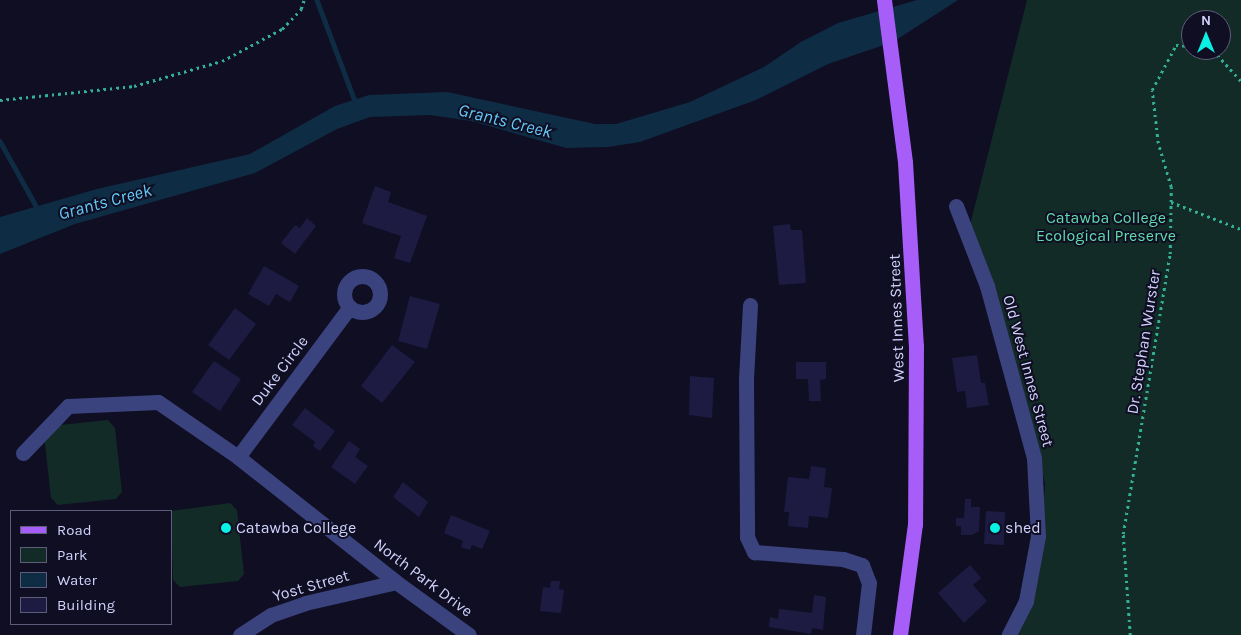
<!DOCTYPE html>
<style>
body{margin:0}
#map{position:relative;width:1241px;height:635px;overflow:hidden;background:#0f0e22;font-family:Karla,sans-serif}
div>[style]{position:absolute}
.green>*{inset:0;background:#122b27}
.water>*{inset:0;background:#0f2c45}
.stream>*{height:4.5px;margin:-2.25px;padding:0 2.25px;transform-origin:2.25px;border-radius:2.25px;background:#0f2c45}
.building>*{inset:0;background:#1d1b42}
.path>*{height:2.5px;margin-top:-1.25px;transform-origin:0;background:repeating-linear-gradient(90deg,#33af95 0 2.5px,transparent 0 6.5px)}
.minor>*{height:15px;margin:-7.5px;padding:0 7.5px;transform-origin:7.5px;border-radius:7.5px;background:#3b437f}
.minor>.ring{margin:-7.5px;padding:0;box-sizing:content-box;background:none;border:15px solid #3b437f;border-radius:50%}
.major>*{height:15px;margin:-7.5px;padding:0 7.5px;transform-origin:7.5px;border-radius:7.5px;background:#a75df8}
.dots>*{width:14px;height:14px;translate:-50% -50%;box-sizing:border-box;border:2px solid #0f0e22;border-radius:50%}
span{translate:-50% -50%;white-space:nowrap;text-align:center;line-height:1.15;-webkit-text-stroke:4px #0f0e22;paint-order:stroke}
.park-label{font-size:16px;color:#60daa9}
.street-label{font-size:16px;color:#d1d3fd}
.poi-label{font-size:16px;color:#d1d3fd}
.left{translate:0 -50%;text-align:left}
.water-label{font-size:18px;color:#63caf9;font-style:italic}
.legend{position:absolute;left:10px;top:510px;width:162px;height:115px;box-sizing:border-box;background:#0f0e22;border:1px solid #5d5d7a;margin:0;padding:6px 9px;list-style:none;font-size:15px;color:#d1d3fd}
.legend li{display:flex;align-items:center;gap:10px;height:25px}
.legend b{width:25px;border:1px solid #5d5d7a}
.north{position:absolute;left:1181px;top:10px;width:50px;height:50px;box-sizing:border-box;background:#0f0e22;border:1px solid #5d5d7a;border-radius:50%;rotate:0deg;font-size:14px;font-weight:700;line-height:20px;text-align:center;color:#d1d3fd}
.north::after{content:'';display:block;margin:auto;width:18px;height:22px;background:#0af0e5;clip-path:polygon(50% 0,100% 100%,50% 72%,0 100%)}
</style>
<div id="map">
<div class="green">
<i style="clip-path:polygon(evenodd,1027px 0,1241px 0,1241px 635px,1003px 635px,1025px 597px,1041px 545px,1045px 484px,1020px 377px,980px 278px,969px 229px,1027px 0,1191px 20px,1221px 20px,1221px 50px,1191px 50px,1191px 20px)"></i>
<i style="clip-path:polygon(108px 420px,115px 428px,122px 492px,116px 499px,58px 505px,51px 498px,44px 435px,51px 426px)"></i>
<i style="clip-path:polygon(230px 503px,237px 510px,244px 574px,238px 581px,180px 587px,173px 580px,171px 511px)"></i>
</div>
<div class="water">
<i style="clip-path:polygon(917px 0,958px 0,893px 42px,828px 64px,756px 100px,640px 142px,608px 147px,566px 148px,471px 121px,430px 115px,370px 117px,337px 129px,255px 173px,75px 224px,0 254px,0 217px,97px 189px,250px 154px,335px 106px,369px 95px,447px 92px,595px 124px,616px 124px,690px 102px,764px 67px,801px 42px,838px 23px)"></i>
</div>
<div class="stream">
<i style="left:317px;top:0;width:111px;rotate:69.4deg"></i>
<i style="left:0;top:141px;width:80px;rotate:60.9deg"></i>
</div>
<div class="building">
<i style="clip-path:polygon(375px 186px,391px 192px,388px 202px,427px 216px,410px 263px,394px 258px,401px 236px,362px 223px)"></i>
<i style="clip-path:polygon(307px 218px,316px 226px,295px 254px,281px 243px,295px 225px,300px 228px)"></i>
<i style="clip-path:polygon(790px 224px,791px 230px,802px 230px,806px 283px,779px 285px,773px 226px)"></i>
<i style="clip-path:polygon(264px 266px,299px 286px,290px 302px,276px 294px,269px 306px,248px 294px)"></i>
<i style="clip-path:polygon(410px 296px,440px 304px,427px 349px,398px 341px)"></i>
<i style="clip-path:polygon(235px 308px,256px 324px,229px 360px,208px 345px)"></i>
<i style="clip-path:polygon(392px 345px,415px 362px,382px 403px,361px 386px)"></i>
<i style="clip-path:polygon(977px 355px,981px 383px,985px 383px,989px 405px,967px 408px,965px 391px,957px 392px,952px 358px)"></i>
<i style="clip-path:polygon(214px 361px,241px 379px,220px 411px,192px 392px)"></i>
<i style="clip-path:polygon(796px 362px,826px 362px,826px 379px,820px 380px,821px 401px,809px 401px,808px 379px,796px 379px)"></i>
<i style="clip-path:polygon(690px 376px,714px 378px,712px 418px,689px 415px)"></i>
<i style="clip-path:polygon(305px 408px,335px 431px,320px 451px,313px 446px,315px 442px,292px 425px)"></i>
<i style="clip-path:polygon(349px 441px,360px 449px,355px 457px,368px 466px,355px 484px,331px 467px)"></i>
<i style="clip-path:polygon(811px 466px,826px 468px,824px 487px,832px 488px,828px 518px,809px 516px,808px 528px,788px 526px,789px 512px,784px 512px,788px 477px,809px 479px)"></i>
<i style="clip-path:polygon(403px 482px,428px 502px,419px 517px,393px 497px)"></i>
<i style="clip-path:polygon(965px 499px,971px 499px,971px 507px,980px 507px,979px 531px,972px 535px,961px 535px,961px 526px,956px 526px,956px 518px,964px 518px)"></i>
<i style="clip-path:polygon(986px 511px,1005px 512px,1004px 545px,984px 544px)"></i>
<i style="clip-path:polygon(451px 515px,490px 531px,482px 549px,472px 545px,470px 550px,461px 547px,463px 541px,444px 533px)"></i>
<i style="clip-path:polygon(970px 565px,981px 578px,973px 585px,987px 601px,964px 623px,938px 593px)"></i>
<i style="clip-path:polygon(551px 581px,560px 581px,559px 589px,564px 590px,561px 613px,540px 611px,543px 587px,550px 588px)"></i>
<i style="clip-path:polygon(814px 595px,826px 597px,823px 630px,812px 628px,811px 634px,769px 627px,770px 617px,778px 619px,779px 609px,812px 613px)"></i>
</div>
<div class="path">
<i style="left:1213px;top:50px;width:42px;rotate:47.9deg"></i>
<i style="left:0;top:100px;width:135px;rotate:-6deg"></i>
<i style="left:134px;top:86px;width:91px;rotate:-15.9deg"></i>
<i style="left:222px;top:61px;width:68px;rotate:-28.1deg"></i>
<i style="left:282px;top:29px;width:28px;rotate:-46deg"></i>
<i style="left:301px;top:9px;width:9px;rotate:-72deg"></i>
<i style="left:1171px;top:202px;width:75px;rotate:21.1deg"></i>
<i style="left:1130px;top:635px;width:101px;rotate:-94deg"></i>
<i style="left:1123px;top:534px;width:284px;rotate:-80.5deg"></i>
<i style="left:1170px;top:254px;width:67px;rotate:-89.1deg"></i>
<i style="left:1171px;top:187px;width:46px;rotate:-106.5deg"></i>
<i style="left:1158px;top:143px;width:53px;rotate:-96.5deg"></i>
<i style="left:1152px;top:90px;width:51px;rotate:-61.9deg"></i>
<i style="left:1176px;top:45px;width:15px;rotate:4deg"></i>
</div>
<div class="minor">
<i style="left:956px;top:206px;width:86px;rotate:68.8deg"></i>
<i style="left:987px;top:286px;width:178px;rotate:74.7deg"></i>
<i style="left:1034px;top:458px;width:78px;rotate:87.1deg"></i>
<i style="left:1038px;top:536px;width:66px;rotate:100.5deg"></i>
<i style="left:1026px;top:601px;width:38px;rotate:117deg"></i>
<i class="ring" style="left:344px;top:276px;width:21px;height:21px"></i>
<i style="left:750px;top:305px;width:74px;rotate:93.1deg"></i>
<i style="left:746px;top:379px;width:158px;rotate:89.6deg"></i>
<i style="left:747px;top:537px;width:17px;rotate:65deg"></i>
<i style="left:754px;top:552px;width:89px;rotate:4.5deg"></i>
<i style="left:843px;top:559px;width:20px;rotate:18deg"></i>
<i style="left:862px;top:565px;width:19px;rotate:69deg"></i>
<i style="left:869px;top:583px;width:52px;rotate:96.6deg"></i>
<i style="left:23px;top:453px;width:65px;rotate:-46.2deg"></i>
<i style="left:68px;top:406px;width:90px;rotate:-2.5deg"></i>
<i style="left:158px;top:402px;width:97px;rotate:34.5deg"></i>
<i style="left:238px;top:457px;width:201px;rotate:38.3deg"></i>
<i style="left:396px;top:582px;width:90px;rotate:36deg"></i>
<i style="left:238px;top:457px;width:187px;rotate:-53.3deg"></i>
<i style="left:240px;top:635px;width:37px;rotate:-33deg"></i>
<i style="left:271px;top:615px;width:36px;rotate:-19deg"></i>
<i style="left:305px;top:603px;width:93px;rotate:-13deg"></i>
</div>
<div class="major">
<i style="left:884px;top:0;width:163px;rotate:82.6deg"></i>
<i style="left:905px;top:162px;width:184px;rotate:86.6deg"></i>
<i style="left:916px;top:346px;width:178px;rotate:90.3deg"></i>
<i style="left:915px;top:524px;width:112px;rotate:97.7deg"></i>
</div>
<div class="dots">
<i style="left:226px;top:528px;background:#0af0e5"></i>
<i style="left:995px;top:528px;background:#0af0e5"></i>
</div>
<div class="park-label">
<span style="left:1106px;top:227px">Catawba College<br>Ecological Preserve</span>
</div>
<div class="street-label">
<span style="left:897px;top:318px;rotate:-92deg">West Innes Street</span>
<span style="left:1144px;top:342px;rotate:-81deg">Dr. Stephan Wurster</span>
<span style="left:280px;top:371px;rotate:-53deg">Duke Circle</span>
<span style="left:1028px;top:371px;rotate:75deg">Old West Innes Street</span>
<span style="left:423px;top:578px;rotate:37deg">North Park Drive</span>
<span style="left:311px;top:586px;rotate:-16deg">Yost Street</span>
</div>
<div class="poi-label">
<span class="left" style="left:236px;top:528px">Catawba College</span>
<span class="left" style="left:1005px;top:528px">shed</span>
</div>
<div class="water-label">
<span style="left:505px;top:121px;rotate:14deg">Grants Creek</span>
<span style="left:105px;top:202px;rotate:-15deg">Grants Creek</span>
</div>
<ul class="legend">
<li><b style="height:6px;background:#a75df8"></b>Road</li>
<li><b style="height:14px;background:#122b27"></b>Park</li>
<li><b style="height:14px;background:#0f2c45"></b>Water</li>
<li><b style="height:14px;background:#1d1b42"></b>Building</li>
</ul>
<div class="north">N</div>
</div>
